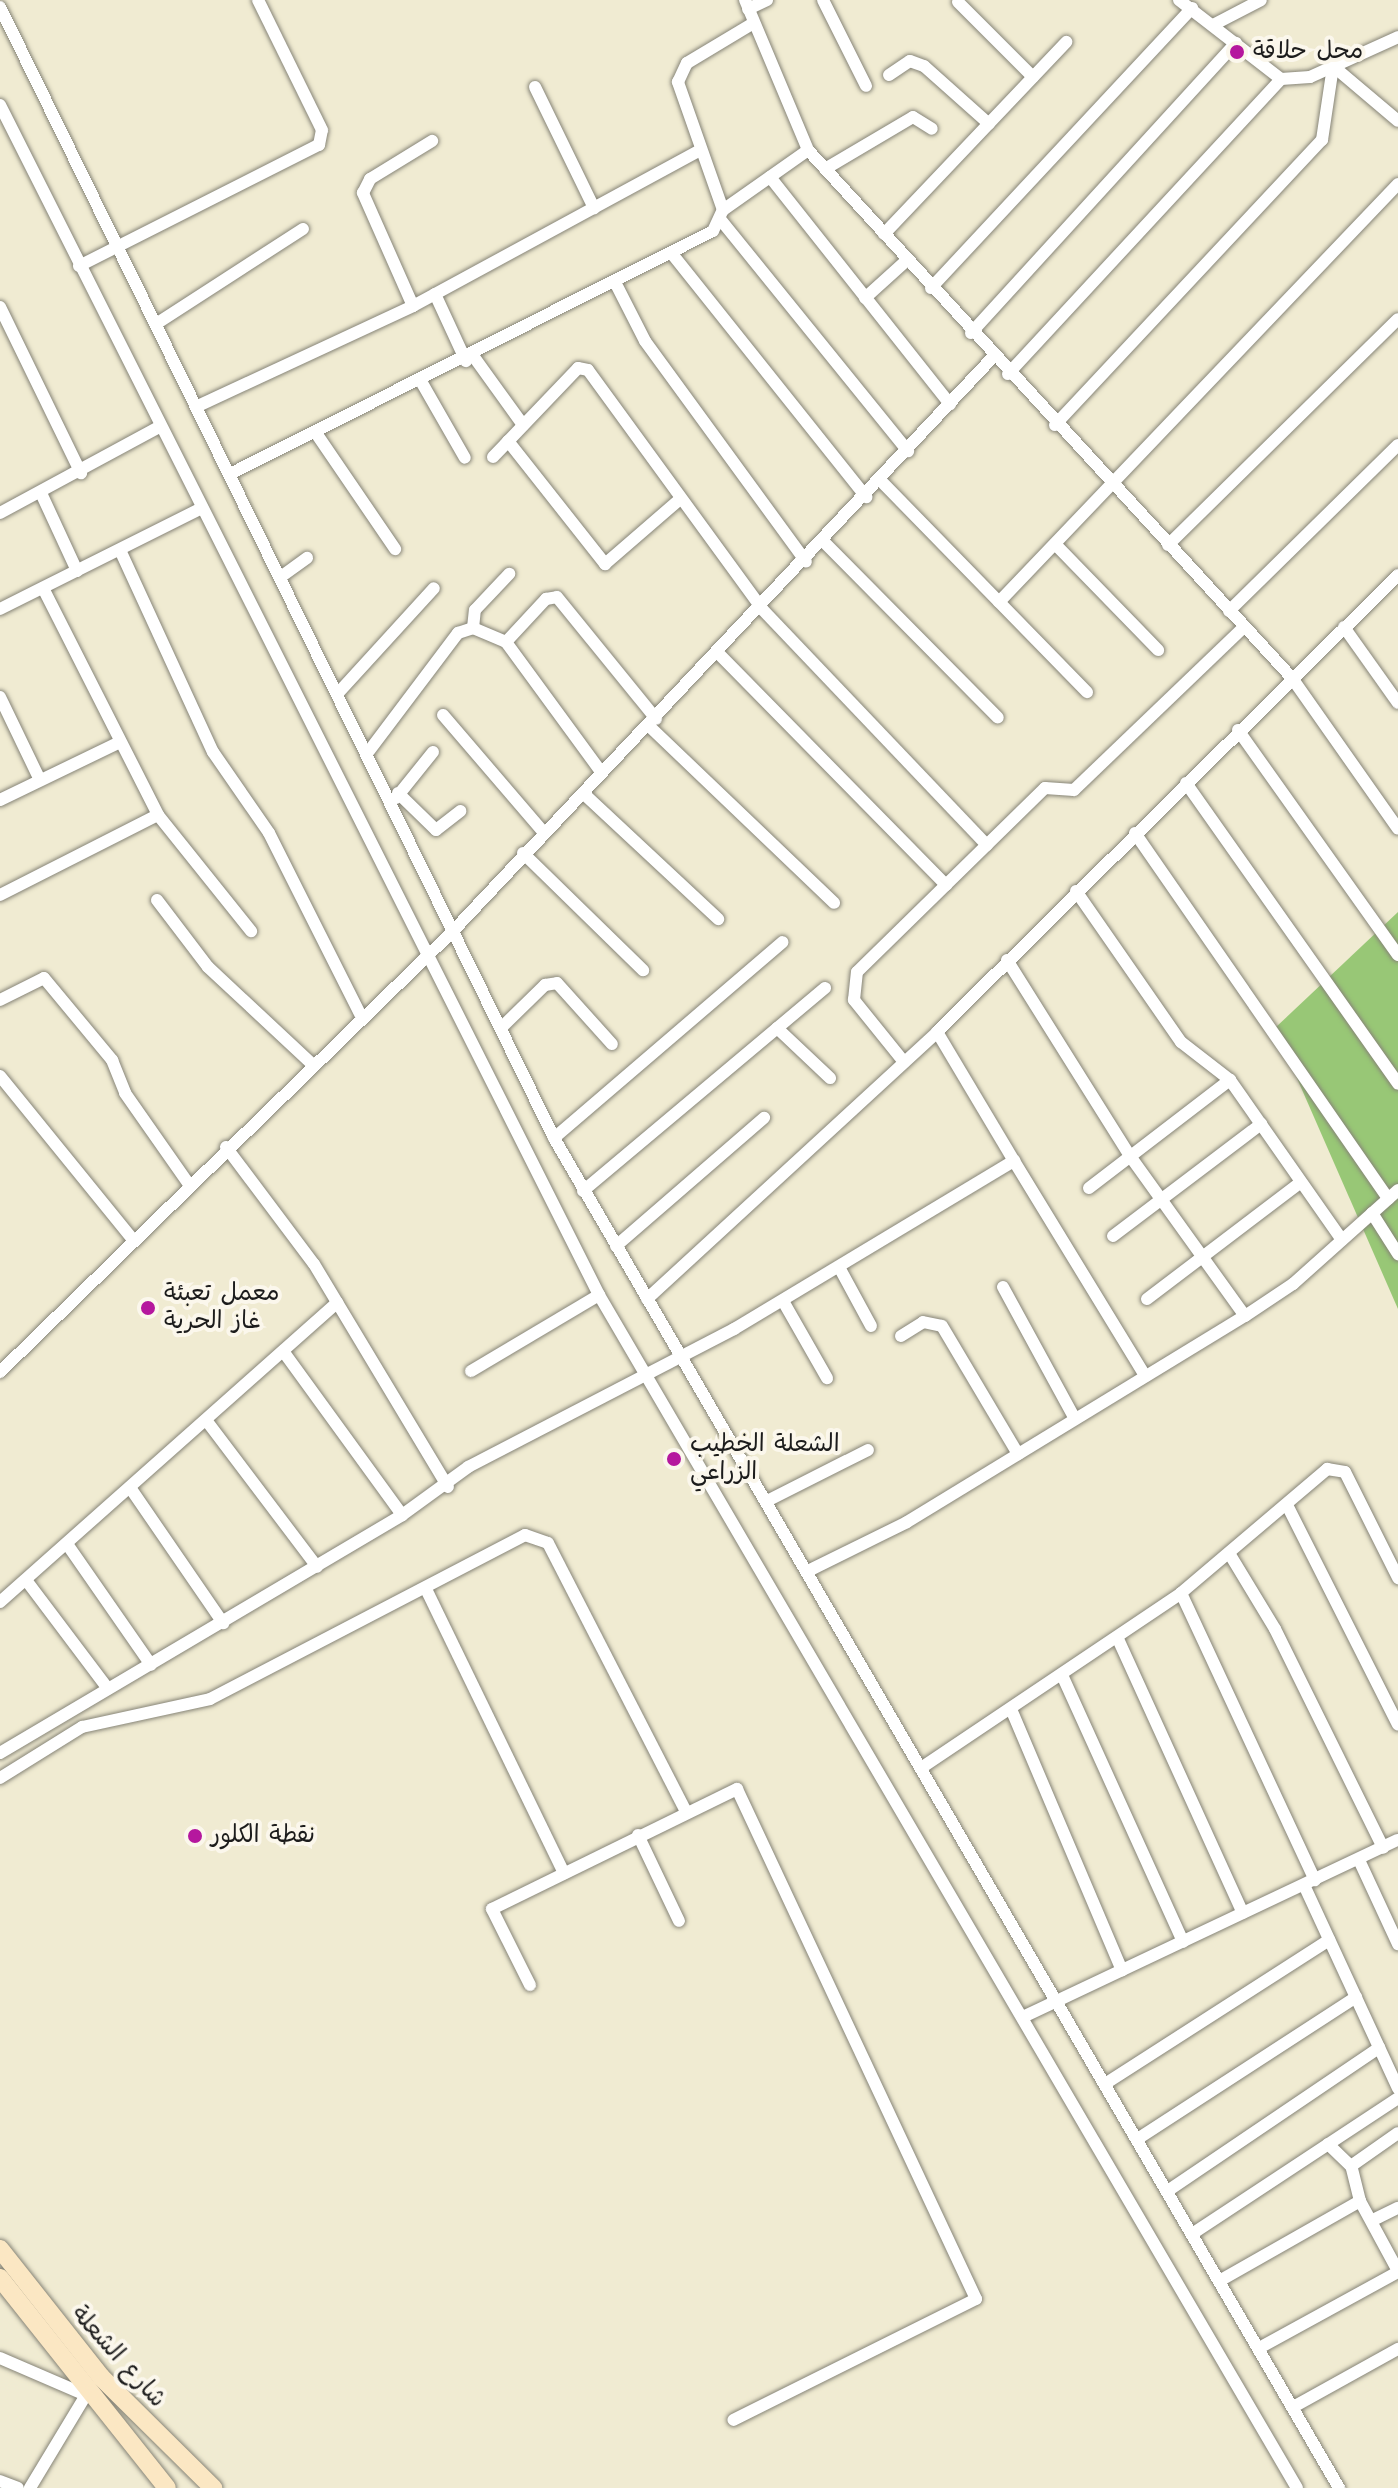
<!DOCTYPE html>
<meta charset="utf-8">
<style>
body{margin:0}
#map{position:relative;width:1398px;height:2488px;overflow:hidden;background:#f0ebd2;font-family:"Architects Daughter","Playpen Sans Arabic",sans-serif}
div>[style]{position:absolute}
.green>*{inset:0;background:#98c776}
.roads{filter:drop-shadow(0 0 2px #868477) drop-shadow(0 0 2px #868477)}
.street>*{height:12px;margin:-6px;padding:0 6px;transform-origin:6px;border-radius:6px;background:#fff}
.secondary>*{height:18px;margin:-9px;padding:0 9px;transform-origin:9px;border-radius:9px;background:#fbe7c3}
.dots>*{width:22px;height:22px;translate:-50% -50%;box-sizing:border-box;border:4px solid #fbf7ec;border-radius:50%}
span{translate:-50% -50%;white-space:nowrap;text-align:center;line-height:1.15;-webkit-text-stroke:8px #fbf7ec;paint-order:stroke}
.poi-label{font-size:24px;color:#1c1c1c}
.left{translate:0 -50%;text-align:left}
.street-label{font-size:24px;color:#1c1c1c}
</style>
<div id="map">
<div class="green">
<i style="clip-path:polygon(1398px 912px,1398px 1309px,1275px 1028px)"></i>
</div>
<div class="roads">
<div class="street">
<i style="left:745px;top:0;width:163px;rotate:67.2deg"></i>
<i style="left:808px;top:150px;width:716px;rotate:47.49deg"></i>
<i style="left:1292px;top:678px;width:184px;rotate:54.9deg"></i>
<i style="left:823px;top:0;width:96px;rotate:63.4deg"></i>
<i style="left:1179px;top:0;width:129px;rotate:37.8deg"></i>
<i style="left:1281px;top:79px;width:29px;rotate:-4deg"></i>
<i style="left:1310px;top:77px;width:97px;rotate:-24.4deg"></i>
<i style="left:958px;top:2px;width:106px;rotate:45deg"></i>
<i style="left:0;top:7px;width:1259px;rotate:63.9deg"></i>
<i style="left:554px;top:1138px;width:1562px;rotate:59.82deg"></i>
<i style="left:748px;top:9px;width:21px;rotate:-25deg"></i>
<i style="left:1213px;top:25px;width:54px;rotate:-27.5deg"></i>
<i style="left:1333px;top:66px;width:85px;rotate:40.2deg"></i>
<i style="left:889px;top:75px;width:25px;rotate:-34deg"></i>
<i style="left:910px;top:61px;width:15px;rotate:20deg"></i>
<i style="left:924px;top:66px;width:87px;rotate:41.7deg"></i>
<i style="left:535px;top:87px;width:135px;rotate:64deg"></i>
<i style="left:0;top:105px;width:1332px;rotate:63.28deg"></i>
<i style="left:599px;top:1295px;width:1382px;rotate:59.67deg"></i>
<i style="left:825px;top:169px;width:102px;rotate:-30.6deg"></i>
<i style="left:913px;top:117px;width:22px;rotate:32deg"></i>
<i style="left:770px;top:177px;width:290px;rotate:51.6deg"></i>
<i style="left:723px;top:210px;width:104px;rotate:-35.2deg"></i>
<i style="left:720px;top:219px;width:299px;rotate:51deg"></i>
<i style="left:884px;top:234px;width:265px;rotate:-46.5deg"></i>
<i style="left:673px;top:255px;width:310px;rotate:51.4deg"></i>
<i style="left:79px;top:266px;width:269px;rotate:-26.8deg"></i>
<i style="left:319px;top:145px;width:15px;rotate:-79deg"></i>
<i style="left:322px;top:130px;width:145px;rotate:-116.2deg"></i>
<i style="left:616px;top:284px;width:64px;rotate:63deg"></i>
<i style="left:645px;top:341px;width:273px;rotate:53.9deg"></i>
<i style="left:931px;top:288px;width:383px;rotate:-47deg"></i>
<i style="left:435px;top:294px;width:74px;rotate:65.2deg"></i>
<i style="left:865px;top:298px;width:57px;rotate:-42.1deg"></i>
<i style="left:413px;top:306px;width:124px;rotate:-113.9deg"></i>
<i style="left:363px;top:193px;width:16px;rotate:-63deg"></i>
<i style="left:370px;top:179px;width:73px;rotate:-31.5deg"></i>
<i style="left:0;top:307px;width:185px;rotate:64deg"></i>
<i style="left:156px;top:324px;width:175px;rotate:-32.9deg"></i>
<i style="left:971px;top:333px;width:393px;rotate:-47.6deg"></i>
<i style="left:474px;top:357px;width:84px;rotate:54.2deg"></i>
<i style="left:1008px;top:374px;width:402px;rotate:-47.2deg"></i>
<i style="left:422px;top:383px;width:86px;rotate:60.2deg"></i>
<i style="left:200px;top:405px;width:235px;rotate:-24.9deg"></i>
<i style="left:413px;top:306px;width:327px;rotate:-28.5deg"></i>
<i style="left:1055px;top:425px;width:391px;rotate:-46.9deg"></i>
<i style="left:1322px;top:140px;width:75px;rotate:-81.5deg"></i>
<i style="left:318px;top:436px;width:137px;rotate:55.7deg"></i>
<i style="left:508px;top:441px;width:157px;rotate:51.7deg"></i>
<i style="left:605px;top:564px;width:99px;rotate:-40.9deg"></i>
<i style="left:493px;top:457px;width:123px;rotate:-46.3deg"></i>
<i style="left:578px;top:368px;width:10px;rotate:11deg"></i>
<i style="left:588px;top:370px;width:296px;rotate:53.9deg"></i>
<i style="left:762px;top:609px;width:326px;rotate:46.4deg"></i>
<i style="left:232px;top:473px;width:538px;rotate:-26.71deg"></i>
<i style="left:713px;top:231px;width:23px;rotate:-65deg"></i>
<i style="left:723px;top:210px;width:136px;rotate:-109.4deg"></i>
<i style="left:678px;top:82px;width:21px;rotate:-65deg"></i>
<i style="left:687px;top:63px;width:76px;rotate:-31deg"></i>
<i style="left:881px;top:481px;width:295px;rotate:45.7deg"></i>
<i style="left:41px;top:493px;width:86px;rotate:65.2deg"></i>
<i style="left:0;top:513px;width:179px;rotate:-28.4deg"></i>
<i style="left:824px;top:542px;width:247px;rotate:45.3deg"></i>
<i style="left:1055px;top:544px;width:148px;rotate:45.8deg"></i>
<i style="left:1168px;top:545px;width:322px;rotate:-44.5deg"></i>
<i style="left:120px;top:550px;width:222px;rotate:65.3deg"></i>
<i style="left:213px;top:752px;width:98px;rotate:55.3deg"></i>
<i style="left:269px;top:833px;width:207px;rotate:63.3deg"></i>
<i style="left:282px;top:576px;width:31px;rotate:-36deg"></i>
<i style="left:43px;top:588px;width:254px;rotate:63.1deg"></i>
<i style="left:158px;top:815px;width:149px;rotate:51.3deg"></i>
<i style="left:999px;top:602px;width:578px;rotate:-46.33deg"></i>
<i style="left:0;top:609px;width:221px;rotate:-26.6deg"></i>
<i style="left:1229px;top:611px;width:237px;rotate:-44.5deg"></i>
<i style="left:1344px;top:627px;width:93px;rotate:54.6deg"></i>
<i style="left:473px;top:628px;width:18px;rotate:-84deg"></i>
<i style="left:475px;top:610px;width:50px;rotate:-46.6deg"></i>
<i style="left:506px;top:642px;width:59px;rotate:-47.1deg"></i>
<i style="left:546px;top:599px;width:11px;rotate:-10deg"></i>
<i style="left:557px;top:597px;width:157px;rotate:50.9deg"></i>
<i style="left:719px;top:654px;width:324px;rotate:45.5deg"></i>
<i style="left:340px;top:691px;width:139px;rotate:-47.6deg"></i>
<i style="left:0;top:697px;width:92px;rotate:64.3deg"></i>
<i style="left:443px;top:715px;width:155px;rotate:49.4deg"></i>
<i style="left:649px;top:726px;width:256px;rotate:43.7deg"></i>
<i style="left:1238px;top:730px;width:276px;rotate:54.6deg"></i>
<i style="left:369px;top:751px;width:148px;rotate:-53deg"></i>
<i style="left:458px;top:633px;width:16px;rotate:-18deg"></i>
<i style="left:473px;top:628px;width:36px;rotate:23deg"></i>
<i style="left:506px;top:642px;width:162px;rotate:53.8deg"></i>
<i style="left:1186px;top:783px;width:368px;rotate:54.8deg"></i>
<i style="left:398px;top:793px;width:53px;rotate:44.2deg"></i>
<i style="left:436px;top:830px;width:31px;rotate:-38deg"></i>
<i style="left:583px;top:793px;width:185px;rotate:43deg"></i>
<i style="left:396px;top:798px;width:59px;rotate:-51.2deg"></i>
<i style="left:0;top:800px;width:131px;rotate:-25.8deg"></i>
<i style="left:1135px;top:833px;width:445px;rotate:55.3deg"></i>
<i style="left:523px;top:853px;width:168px;rotate:44.3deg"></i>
<i style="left:1076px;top:891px;width:184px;rotate:55.2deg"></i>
<i style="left:1181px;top:1042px;width:62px;rotate:37.8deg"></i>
<i style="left:1230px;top:1080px;width:195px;rotate:55deg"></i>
<i style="left:0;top:895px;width:177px;rotate:-26.9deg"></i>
<i style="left:157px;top:900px;width:84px;rotate:52.7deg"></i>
<i style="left:208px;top:967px;width:142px;rotate:43deg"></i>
<i style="left:1007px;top:960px;width:231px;rotate:57.9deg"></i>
<i style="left:1130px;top:1156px;width:197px;rotate:54.3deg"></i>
<i style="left:0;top:1000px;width:49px;rotate:-26.6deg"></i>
<i style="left:44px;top:978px;width:107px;rotate:50.3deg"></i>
<i style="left:112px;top:1060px;width:35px;rotate:68deg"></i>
<i style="left:125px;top:1093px;width:110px;rotate:55deg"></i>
<i style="left:503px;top:1026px;width:59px;rotate:-44.3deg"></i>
<i style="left:545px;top:985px;width:12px;rotate:-9deg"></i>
<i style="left:557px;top:983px;width:82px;rotate:48deg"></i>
<i style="left:777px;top:1028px;width:73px;rotate:43.3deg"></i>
<i style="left:904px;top:1062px;width:80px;rotate:-128.9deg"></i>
<i style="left:854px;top:1000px;width:28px;rotate:-84deg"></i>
<i style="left:857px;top:972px;width:263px;rotate:-44.4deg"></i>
<i style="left:1045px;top:788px;width:29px;rotate:4deg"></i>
<i style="left:1074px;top:790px;width:236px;rotate:-43.8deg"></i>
<i style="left:0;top:1076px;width:208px;rotate:50.9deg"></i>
<i style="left:554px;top:1138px;width:301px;rotate:-40.6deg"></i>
<i style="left:226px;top:1147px;width:146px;rotate:53.1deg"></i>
<i style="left:314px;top:1264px;width:260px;rotate:59deg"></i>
<i style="left:1014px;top:1161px;width:252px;rotate:58.6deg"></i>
<i style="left:1089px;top:1188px;width:178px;rotate:-37.5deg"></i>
<i style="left:583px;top:1191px;width:316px;rotate:-40deg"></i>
<i style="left:1372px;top:1213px;width:49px;rotate:57.6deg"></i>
<i style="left:1113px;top:1236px;width:186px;rotate:-37.1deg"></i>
<i style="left:616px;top:1246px;width:196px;rotate:-40.9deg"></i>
<i style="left:839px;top:1267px;width:67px;rotate:61.5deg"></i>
<i style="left:1003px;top:1287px;width:150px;rotate:61.4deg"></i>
<i style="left:647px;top:1299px;width:394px;rotate:-42.6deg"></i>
<i style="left:937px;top:1032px;width:649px;rotate:-44.75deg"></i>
<i style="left:1147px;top:1299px;width:193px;rotate:-37.2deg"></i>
<i style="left:783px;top:1301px;width:89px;rotate:60.3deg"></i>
<i style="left:901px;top:1336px;width:26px;rotate:-32deg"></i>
<i style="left:923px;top:1322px;width:19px;rotate:12deg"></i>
<i style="left:942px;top:1326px;width:149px;rotate:59.3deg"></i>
<i style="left:283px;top:1351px;width:203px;rotate:54deg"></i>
<i style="left:471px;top:1371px;width:149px;rotate:-30.7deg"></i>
<i style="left:0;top:1372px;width:634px;rotate:-44.23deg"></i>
<i style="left:454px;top:930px;width:785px;rotate:-46.75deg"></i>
<i style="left:206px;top:1420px;width:184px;rotate:52.9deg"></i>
<i style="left:131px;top:1489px;width:163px;rotate:55.5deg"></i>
<i style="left:767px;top:1501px;width:113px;rotate:-26.8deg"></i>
<i style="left:1287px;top:1505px;width:246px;rotate:63.2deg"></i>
<i style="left:67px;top:1544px;width:147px;rotate:55.2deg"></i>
<i style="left:1229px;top:1553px;width:89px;rotate:58.8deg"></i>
<i style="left:1275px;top:1629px;width:244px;rotate:63.7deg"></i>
<i style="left:808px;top:1571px;width:110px;rotate:-26.3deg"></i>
<i style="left:907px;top:1522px;width:396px;rotate:-31.4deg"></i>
<i style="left:1245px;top:1316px;width:58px;rotate:-33.7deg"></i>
<i style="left:1293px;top:1284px;width:141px;rotate:-41.8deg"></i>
<i style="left:26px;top:1580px;width:136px;rotate:53deg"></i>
<i style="left:426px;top:1589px;width:316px;rotate:64.1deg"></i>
<i style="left:1181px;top:1593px;width:317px;rotate:65deg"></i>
<i style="left:0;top:1602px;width:451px;rotate:-41.6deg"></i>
<i style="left:1118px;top:1639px;width:301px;rotate:65.5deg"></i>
<i style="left:1062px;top:1675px;width:293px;rotate:65.6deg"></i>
<i style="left:1011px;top:1709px;width:284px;rotate:67deg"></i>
<i style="left:0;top:1753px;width:467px;rotate:-30.6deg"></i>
<i style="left:402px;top:1515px;width:82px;rotate:-36deg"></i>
<i style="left:468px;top:1467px;width:300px;rotate:-27.4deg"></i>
<i style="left:734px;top:1329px;width:327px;rotate:-31deg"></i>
<i style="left:1014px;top:1161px;width:150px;rotate:-120.8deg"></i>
<i style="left:921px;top:1768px;width:313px;rotate:-33.9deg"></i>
<i style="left:1181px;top:1593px;width:192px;rotate:-40.3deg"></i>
<i style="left:1327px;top:1469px;width:18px;rotate:9deg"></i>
<i style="left:1345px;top:1472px;width:119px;rotate:63.4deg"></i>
<i style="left:0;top:1778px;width:97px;rotate:-31.9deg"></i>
<i style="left:82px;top:1727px;width:131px;rotate:-12.3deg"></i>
<i style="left:210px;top:1699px;width:355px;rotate:-27.5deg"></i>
<i style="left:525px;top:1535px;width:24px;rotate:19deg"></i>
<i style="left:548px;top:1543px;width:302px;rotate:62.8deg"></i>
<i style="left:638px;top:1835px;width:95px;rotate:64.5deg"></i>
<i style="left:1359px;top:1860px;width:93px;rotate:65.1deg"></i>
<i style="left:1304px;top:1885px;width:224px;rotate:65.2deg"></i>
<i style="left:530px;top:1985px;width:85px;rotate:-116.6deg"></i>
<i style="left:492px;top:1909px;width:273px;rotate:-26.1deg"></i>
<i style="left:737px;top:1789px;width:563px;rotate:64.89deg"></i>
<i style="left:976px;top:2299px;width:271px;rotate:153.5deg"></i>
<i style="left:1025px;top:2016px;width:412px;rotate:-25.3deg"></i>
<i style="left:1108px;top:2082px;width:263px;rotate:-32.7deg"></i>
<i style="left:1139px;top:2138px;width:259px;rotate:-33deg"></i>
<i style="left:1328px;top:2144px;width:32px;rotate:44deg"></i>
<i style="left:1169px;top:2190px;width:254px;rotate:-34.1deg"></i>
<i style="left:1360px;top:2201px;width:36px;rotate:-104deg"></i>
<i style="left:1351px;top:2166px;width:57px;rotate:-35.1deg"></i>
<i style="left:1373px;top:2220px;width:28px;rotate:-26deg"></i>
<i style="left:1192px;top:2234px;width:247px;rotate:-33.4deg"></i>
<i style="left:1221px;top:2280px;width:160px;rotate:-29.6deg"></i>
<i style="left:1360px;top:2201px;width:80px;rotate:61.5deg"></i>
<i style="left:1261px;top:2347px;width:156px;rotate:-28.7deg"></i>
<i style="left:0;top:2358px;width:94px;rotate:23.3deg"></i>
<i style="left:86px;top:2395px;width:109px;rotate:121.1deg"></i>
<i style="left:1295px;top:2406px;width:118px;rotate:-29deg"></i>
<i style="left:0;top:2481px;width:19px;rotate:21deg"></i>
</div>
<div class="secondary">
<i style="left:0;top:2249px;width:163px;rotate:51.7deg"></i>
<i style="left:101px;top:2377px;width:158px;rotate:44.7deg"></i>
<i style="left:0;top:2278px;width:268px;rotate:51.5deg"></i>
</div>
</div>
<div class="dots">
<i style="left:1237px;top:52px;background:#b5179e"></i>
<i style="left:148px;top:1308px;background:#b5179e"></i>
<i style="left:674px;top:1459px;background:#b5179e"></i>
<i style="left:195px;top:1836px;background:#b5179e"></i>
</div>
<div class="poi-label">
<span class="left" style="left:1253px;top:52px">محل حلاقة</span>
<span class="left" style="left:164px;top:1308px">معمل تعبئة<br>غاز الحرية</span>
<span class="left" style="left:690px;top:1459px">الشعلة الخطيب<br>الزراعي</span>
<span class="left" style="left:211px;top:1836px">نقطة الكلور</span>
</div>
<div class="street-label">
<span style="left:118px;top:2357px;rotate:48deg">شارع الشعلة</span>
</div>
</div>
